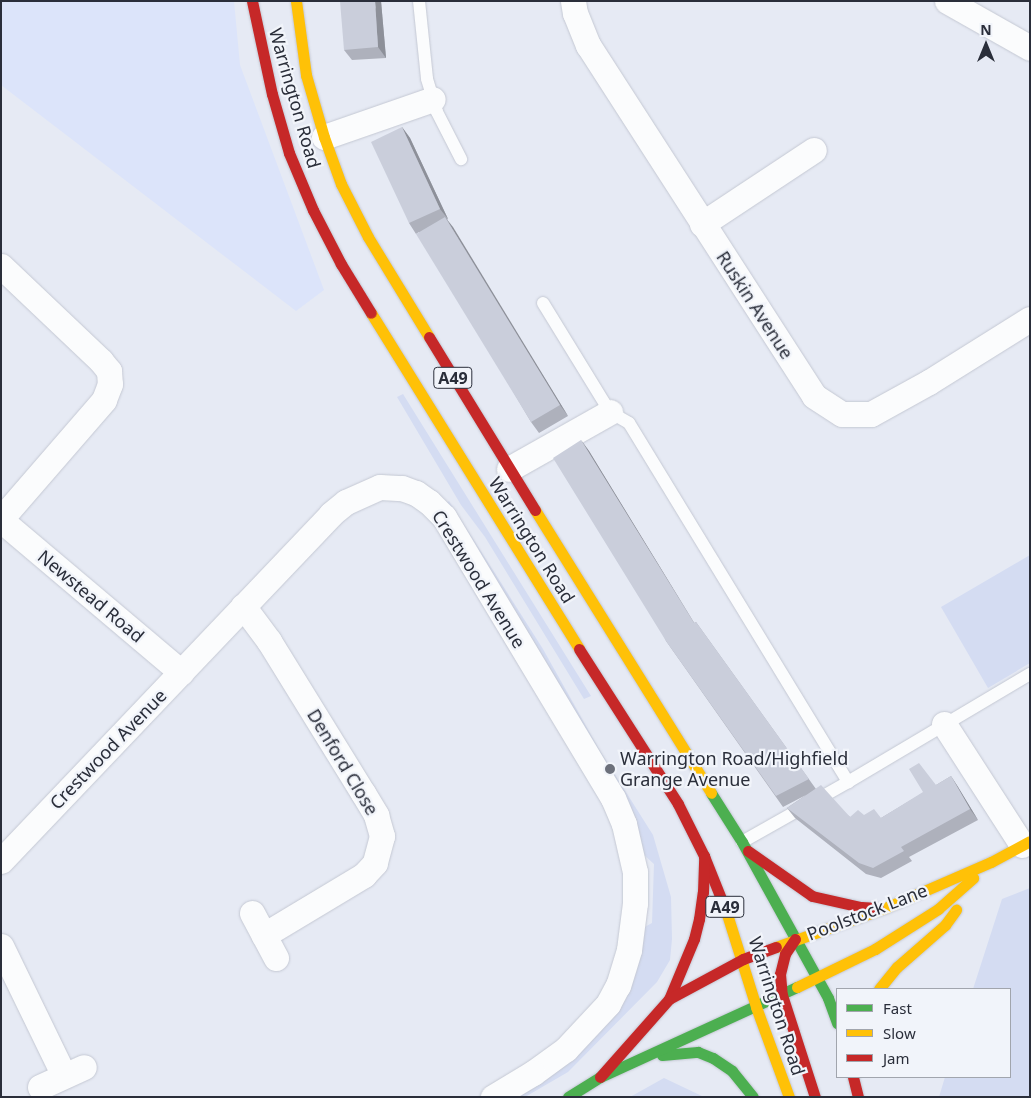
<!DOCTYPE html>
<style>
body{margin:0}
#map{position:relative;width:1031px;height:1098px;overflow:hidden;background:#e6eaf4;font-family:"Noto Sans",sans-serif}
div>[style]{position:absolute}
.built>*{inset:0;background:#dce4fa}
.green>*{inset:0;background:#d4dcf2}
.roads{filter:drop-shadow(0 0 1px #c4c8d3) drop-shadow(0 0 1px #c4c8d3)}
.lane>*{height:12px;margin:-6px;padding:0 6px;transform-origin:6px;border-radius:6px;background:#fbfcfd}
.street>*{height:25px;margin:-12.5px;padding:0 12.5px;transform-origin:12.5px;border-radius:12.5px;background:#fbfcfd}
.fast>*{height:11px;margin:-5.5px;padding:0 5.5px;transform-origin:5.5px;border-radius:5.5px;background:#4caf50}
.slow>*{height:11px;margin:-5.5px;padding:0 5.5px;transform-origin:5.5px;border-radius:5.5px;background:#ffc107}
.jam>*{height:11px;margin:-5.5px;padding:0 5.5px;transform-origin:5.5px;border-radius:5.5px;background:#c62828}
.wall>*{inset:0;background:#aeb1bc}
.shaded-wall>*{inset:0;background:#8d9099}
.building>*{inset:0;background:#cacedb}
.dots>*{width:14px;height:14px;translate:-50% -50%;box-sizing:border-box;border:2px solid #f1f4fa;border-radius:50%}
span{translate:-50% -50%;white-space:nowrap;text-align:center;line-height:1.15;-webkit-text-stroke:4.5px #f1f4fa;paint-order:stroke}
.shield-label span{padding:1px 4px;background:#f1f4fa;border:1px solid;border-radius:4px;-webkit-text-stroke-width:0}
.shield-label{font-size:16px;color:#2a2e3a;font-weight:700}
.street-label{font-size:18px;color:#2a2e3a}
.poi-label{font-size:18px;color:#2a2e3a}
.left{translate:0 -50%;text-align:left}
.frame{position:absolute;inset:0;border:2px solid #2a2e3a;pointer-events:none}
.legend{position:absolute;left:836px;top:988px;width:175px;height:90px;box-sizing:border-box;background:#f1f4fa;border:1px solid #a1a5ad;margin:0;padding:6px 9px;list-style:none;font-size:15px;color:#2a2e3a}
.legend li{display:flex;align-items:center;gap:10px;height:25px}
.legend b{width:25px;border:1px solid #a1a5ad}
.north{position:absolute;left:961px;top:20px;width:50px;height:50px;-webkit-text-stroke:4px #f1f4fa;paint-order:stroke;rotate:0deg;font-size:14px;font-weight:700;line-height:20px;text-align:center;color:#2a2e3a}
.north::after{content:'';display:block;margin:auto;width:18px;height:22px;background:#2a2e3a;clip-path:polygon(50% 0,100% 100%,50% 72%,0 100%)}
</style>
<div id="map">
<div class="built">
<i style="clip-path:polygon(1px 1px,234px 1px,240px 65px,324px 290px,296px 311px,1px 85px)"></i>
</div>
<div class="green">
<i style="clip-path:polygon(403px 394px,444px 460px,591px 696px,584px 699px,485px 537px,461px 505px,397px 397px)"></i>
<i style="clip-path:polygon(449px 501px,543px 649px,600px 751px,653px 835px,671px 897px,672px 939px,670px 960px,657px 982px,568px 1072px,525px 1097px,510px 1097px,562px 1062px,641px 929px,652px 923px,654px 864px,643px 854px,446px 503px)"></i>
<i style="clip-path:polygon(1030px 555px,1030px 663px,988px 688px,941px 607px)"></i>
<i style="clip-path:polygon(1030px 888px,1030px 1097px,939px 1097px,945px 1077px,1010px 1077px,1010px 989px,973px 989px,1002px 899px)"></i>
<i style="clip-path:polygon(664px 1078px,704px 1097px,630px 1097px)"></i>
</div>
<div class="roads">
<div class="lane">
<i style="left:419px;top:1px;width:78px;rotate:84.1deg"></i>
<i style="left:427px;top:79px;width:34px;rotate:73deg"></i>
<i style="left:437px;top:112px;width:53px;rotate:62.9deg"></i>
<i style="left:543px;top:303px;width:128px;rotate:58.4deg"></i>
<i style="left:610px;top:412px;width:22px;rotate:30deg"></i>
<i style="left:629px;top:423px;width:421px;rotate:58.6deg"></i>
<i style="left:742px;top:842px;width:122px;rotate:-29.5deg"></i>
<i style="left:848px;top:782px;width:212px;rotate:-30.7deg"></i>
</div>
<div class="street">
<i style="left:573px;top:1px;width:12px;rotate:81deg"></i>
<i style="left:575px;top:13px;width:35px;rotate:68deg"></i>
<i style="left:588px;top:45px;width:417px;rotate:57.2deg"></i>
<i style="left:814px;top:396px;width:33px;rotate:33deg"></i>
<i style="left:842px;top:414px;width:29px"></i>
<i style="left:871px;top:414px;width:66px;rotate:-28.9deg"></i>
<i style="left:929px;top:382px;width:119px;rotate:-32deg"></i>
<i style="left:947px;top:1px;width:95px;rotate:29.5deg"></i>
<i style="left:324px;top:137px;width:115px;rotate:-19.2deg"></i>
<i style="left:702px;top:224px;width:134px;rotate:-33.5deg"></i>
<i style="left:1px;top:266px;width:138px;rotate:43.5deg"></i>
<i style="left:101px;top:361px;width:13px;rotate:51deg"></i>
<i style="left:109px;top:371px;width:13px;rotate:86deg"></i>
<i style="left:110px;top:384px;width:17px;rotate:111deg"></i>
<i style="left:104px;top:400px;width:157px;rotate:130.9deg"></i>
<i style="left:509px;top:469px;width:116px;rotate:-29.4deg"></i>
<i style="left:1px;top:520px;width:236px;rotate:40.2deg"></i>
<i style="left:243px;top:606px;width:44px;rotate:53.4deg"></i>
<i style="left:269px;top:641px;width:179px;rotate:58.3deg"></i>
<i style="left:363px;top:793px;width:26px;rotate:59deg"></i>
<i style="left:376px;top:815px;width:22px;rotate:74deg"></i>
<i style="left:382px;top:836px;width:28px;rotate:105deg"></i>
<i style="left:375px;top:863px;width:16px;rotate:133deg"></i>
<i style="left:364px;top:875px;width:117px;rotate:149deg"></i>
<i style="left:944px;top:724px;width:144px;rotate:57.2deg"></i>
<i style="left:1px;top:861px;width:479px;rotate:-46.4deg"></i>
<i style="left:331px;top:514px;width:19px;rotate:-39deg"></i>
<i style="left:346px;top:502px;width:37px;rotate:-24deg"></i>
<i style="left:380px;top:487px;width:22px;rotate:3deg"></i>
<i style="left:402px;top:488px;width:15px;rotate:20deg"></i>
<i style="left:416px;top:493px;width:16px;rotate:35deg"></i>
<i style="left:429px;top:502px;width:21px;rotate:45deg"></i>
<i style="left:444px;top:517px;width:328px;rotate:59deg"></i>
<i style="left:613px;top:798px;width:28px;rotate:67deg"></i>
<i style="left:624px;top:824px;width:49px;rotate:77.1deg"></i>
<i style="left:635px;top:872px;width:31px;rotate:90deg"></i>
<i style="left:635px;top:903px;width:47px;rotate:97.3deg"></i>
<i style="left:629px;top:950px;width:37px;rotate:107deg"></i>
<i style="left:618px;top:985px;width:21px;rotate:118deg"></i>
<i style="left:608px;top:1004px;width:62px;rotate:133deg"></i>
<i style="left:566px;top:1049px;width:41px;rotate:144deg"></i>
<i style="left:533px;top:1073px;width:47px;rotate:149deg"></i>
<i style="left:252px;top:913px;width:51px;rotate:61.9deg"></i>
<i style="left:1px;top:946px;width:144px;rotate:64.1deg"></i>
<i style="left:40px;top:1087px;width:48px;rotate:-24.4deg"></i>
</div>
<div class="fast">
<i style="left:711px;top:793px;width:58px;rotate:57.7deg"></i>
<i style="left:742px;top:842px;width:178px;rotate:61.1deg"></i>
<i style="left:828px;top:998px;width:27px;rotate:70deg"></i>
<i style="left:662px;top:1055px;width:36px;rotate:-5deg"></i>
<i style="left:698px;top:1052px;width:16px;rotate:22deg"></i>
<i style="left:713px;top:1058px;width:23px;rotate:34deg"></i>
<i style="left:732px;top:1071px;width:33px;rotate:51deg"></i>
<i style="left:568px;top:1097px;width:38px;rotate:-32deg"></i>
<i style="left:600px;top:1077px;width:217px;rotate:-24.6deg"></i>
</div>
<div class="slow">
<i style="left:296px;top:1px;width:75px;rotate:82.3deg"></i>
<i style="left:306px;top:75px;width:65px;rotate:73.8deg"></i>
<i style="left:324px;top:137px;width:50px;rotate:70.1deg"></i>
<i style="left:341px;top:184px;width:59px;rotate:63deg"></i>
<i style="left:368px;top:237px;width:117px;rotate:58.6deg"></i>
<i style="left:371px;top:313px;width:395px;rotate:58.2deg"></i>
<i style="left:535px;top:510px;width:333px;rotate:58.1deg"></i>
<i style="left:726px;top:911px;width:101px;rotate:72.6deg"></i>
<i style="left:756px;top:1007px;width:96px;rotate:69.9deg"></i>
<i style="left:776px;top:947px;width:116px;rotate:-19.7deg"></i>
<i style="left:885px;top:908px;width:116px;rotate:-23.5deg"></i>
<i style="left:991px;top:862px;width:44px;rotate:-28.3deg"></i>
<i style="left:797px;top:987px;width:87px;rotate:-26deg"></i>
<i style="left:875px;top:949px;width:75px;rotate:-32.4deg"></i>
<i style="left:938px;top:909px;width:47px;rotate:-41.5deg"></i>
<i style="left:879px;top:989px;width:28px;rotate:-51deg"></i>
<i style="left:897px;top:967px;width:64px;rotate:-41.2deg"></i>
<i style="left:945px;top:925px;width:19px;rotate:-54deg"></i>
</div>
<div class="jam">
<i style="left:252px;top:1px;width:95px;rotate:77.9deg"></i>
<i style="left:272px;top:94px;width:61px;rotate:73.9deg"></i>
<i style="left:289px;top:153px;width:62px;rotate:67.2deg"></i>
<i style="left:313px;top:210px;width:61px;rotate:62.6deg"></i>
<i style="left:341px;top:264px;width:57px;rotate:58.5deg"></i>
<i style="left:429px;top:337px;width:203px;rotate:58.5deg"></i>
<i style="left:579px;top:649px;width:184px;rotate:57.4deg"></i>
<i style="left:678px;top:804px;width:58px;rotate:63.4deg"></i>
<i style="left:704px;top:856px;width:59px;rotate:68.2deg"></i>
<i style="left:748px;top:851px;width:78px;rotate:35.1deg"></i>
<i style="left:812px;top:896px;width:50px;rotate:12.7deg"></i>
<i style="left:861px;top:907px;width:17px;rotate:3deg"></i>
<i style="left:795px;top:939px;width:18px;rotate:124deg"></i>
<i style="left:785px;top:954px;width:21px;rotate:104deg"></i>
<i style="left:780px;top:974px;width:21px;rotate:85deg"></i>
<i style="left:782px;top:995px;width:107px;rotate:72.1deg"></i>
<i style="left:669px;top:999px;width:65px;rotate:-67.4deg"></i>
<i style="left:694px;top:939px;width:21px;rotate:-76deg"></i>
<i style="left:699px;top:919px;width:27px;rotate:-82deg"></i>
<i style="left:703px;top:892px;width:36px;rotate:-88deg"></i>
<i style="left:600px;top:1077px;width:104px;rotate:-48.5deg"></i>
<i style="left:669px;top:999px;width:84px;rotate:-28.4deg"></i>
<i style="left:743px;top:959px;width:35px;rotate:-20deg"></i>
<i style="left:853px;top:1077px;width:21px;rotate:76deg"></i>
</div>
</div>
<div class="wall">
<i style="clip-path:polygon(381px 1px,386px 58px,352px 60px,344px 50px)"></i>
<i style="clip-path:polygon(402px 127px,410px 138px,448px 219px,447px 220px,568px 416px,539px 433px,531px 422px,419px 232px,416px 234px,409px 223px)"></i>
<i style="clip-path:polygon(581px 440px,589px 451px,694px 623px,696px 622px,816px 789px,850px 817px,864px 815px,881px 818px,951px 776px,958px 787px,978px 820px,909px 857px,912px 861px,881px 878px,866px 874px,795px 818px,787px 808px,806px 795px,783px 807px,666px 641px)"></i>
</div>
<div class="shaded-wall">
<i style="clip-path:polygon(375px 1px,381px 1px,386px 58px,378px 47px)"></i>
<i style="clip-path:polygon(402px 127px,410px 138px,448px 219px,440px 209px)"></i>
<i style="clip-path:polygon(445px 217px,453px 227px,568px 416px,560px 405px)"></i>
<i style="clip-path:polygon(581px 440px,589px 451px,701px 634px,694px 623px)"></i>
<i style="clip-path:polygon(951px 776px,958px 787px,978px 820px,970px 809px)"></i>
</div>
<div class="building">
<i style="clip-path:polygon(340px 1px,375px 1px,378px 47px,344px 50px)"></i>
<i style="clip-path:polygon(402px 127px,440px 209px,409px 223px,371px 142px)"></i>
<i style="clip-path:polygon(445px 217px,560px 405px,531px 422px,416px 234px)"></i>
<i style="clip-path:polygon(581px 440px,694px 623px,696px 622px,809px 779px,776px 796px,666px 641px,553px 458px)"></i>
<i style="clip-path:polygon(919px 763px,936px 785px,951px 776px,970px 809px,901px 847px,904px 851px,873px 868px,859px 863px,787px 808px,821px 785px,850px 817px,858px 810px,864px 815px,874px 809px,881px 818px,923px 792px,909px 769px)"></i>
</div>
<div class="dots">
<i style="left:610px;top:769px;background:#6c707b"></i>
</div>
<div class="shield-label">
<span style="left:453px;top:378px">A49</span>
<span style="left:725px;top:907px">A49</span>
</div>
<div class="street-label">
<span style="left:295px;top:98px;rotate:74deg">Warrington Road</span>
<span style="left:755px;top:305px;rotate:57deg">Ruskin Avenue</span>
<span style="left:532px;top:540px;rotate:58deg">Warrington Road</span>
<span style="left:479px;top:579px;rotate:58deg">Crestwood Avenue</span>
<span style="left:91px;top:596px;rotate:40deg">Newstead Road</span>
<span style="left:108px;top:749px;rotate:-46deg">Crestwood Avenue</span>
<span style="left:343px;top:762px;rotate:59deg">Denford Close</span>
<span style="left:867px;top:912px;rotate:-21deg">Poolstock Lane</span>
<span style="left:777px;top:1006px;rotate:72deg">Warrington Road</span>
</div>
<div class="poi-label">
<span class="left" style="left:620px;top:769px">Warrington Road/Highfield<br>Grange Avenue</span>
</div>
<div class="frame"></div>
<ul class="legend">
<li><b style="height:6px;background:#4caf50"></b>Fast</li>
<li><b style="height:6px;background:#ffc107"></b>Slow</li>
<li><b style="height:6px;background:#c62828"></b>Jam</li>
</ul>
<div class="north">N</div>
</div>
